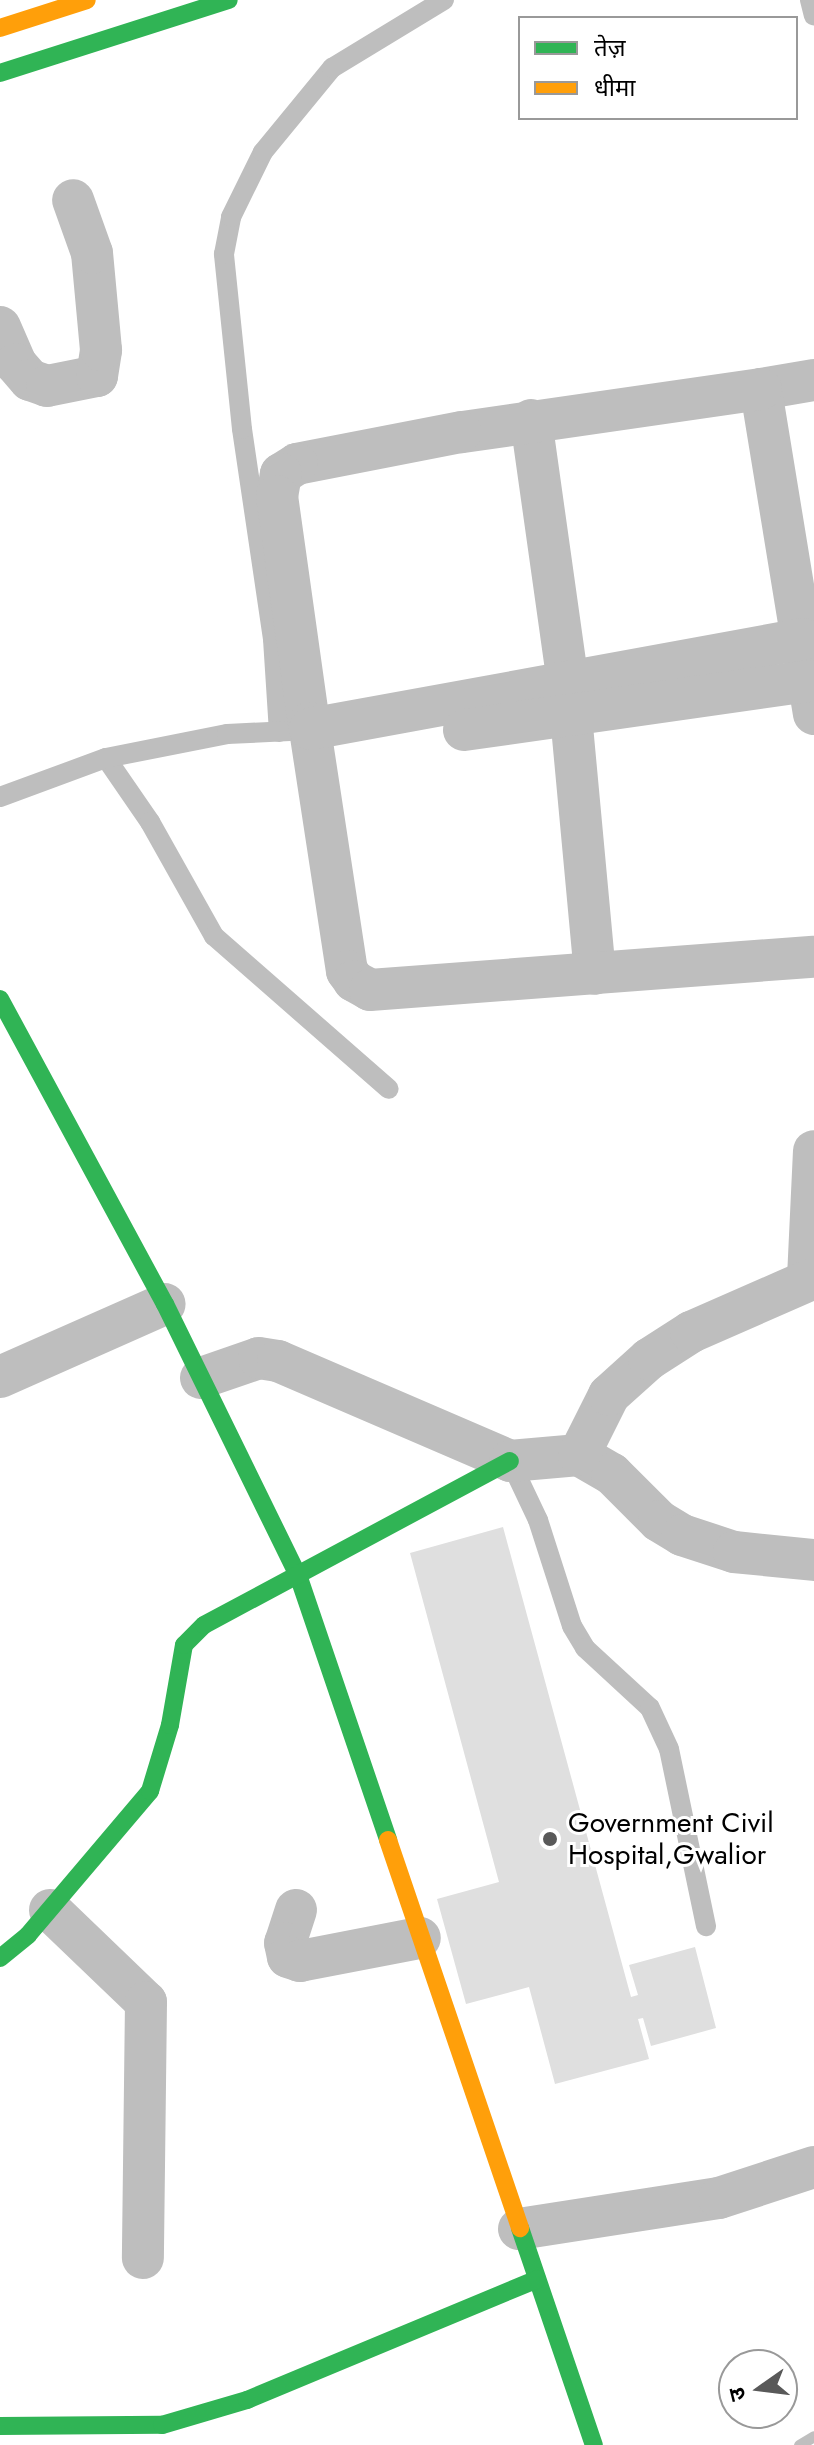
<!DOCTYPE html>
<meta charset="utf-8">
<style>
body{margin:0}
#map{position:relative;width:814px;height:2445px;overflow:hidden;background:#fff;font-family:Jost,"Noto Sans Devanagari",sans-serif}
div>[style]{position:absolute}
.stream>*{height:11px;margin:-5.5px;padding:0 5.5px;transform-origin:5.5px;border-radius:5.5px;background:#bfbfbf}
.building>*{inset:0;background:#dfdfdf}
.lane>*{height:20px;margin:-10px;padding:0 10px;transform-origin:10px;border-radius:10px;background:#bebebe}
.street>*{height:42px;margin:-21px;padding:0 21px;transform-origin:21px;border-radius:21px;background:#bebebe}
.fast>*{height:18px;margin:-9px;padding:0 9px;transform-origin:9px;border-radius:9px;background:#30b455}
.slow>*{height:18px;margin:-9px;padding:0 9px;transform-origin:9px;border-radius:9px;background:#ff9f0a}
.dots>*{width:22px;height:22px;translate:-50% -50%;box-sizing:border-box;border:4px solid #fff;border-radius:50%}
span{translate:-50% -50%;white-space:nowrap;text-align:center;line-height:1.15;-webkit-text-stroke:6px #fff;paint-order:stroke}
.poi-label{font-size:28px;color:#000}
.left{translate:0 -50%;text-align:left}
.legend{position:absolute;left:518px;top:16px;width:280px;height:104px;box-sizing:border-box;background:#fff;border:2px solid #999;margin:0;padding:10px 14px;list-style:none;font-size:24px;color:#000}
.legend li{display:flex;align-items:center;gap:16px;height:40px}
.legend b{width:40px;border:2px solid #999}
.north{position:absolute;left:718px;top:2349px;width:80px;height:80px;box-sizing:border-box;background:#fff;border:2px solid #999;border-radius:50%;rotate:256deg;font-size:22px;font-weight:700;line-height:32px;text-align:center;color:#000}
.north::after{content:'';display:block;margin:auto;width:28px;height:36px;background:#595959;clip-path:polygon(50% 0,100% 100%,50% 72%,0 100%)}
</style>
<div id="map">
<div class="stream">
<i style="left:799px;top:2445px;width:17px;rotate:-31deg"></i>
</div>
<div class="building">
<i style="clip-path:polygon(503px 1527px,631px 1997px,638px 1995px,629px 1965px,695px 1947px,716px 2028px,651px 2046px,643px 2018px,638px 2019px,649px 2059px,555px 2084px,529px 1987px,466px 2004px,437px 1899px,499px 1882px,410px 1553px)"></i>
</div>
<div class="lane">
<i style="left:810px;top:0;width:16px;rotate:76deg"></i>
<i style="left:279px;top:732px;width:93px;rotate:-93.7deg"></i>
<i style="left:273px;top:639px;width:212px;rotate:-98.4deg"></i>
<i style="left:242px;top:429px;width:176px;rotate:-95.9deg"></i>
<i style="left:224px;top:254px;width:38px;rotate:-79deg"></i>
<i style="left:231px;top:217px;width:72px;rotate:-63.8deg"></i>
<i style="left:263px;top:152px;width:109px;rotate:-50.6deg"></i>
<i style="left:332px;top:68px;width:131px;rotate:-31.3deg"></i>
<i style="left:106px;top:758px;width:78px;rotate:55.5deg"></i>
<i style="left:150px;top:822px;width:131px;rotate:60.7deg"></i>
<i style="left:214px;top:936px;width:232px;rotate:41.2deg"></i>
<i style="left:0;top:797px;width:113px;rotate:-20.2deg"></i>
<i style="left:106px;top:758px;width:123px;rotate:-11.2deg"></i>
<i style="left:227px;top:734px;width:63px;rotate:-2.7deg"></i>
<i style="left:510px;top:1461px;width:65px;rotate:64.6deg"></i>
<i style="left:538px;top:1520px;width:111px;rotate:72.2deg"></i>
<i style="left:572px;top:1626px;width:26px;rotate:59deg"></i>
<i style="left:585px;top:1648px;width:88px;rotate:42.7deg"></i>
<i style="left:650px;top:1708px;width:45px;rotate:65.1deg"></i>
<i style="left:669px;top:1749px;width:181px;rotate:78.2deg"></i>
</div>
<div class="street">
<i style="left:0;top:327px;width:40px;rotate:66.6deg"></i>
<i style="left:16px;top:364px;width:21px;rotate:49deg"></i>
<i style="left:30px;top:380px;width:18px;rotate:19deg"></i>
<i style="left:47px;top:386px;width:51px;rotate:-11.3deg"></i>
<i style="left:97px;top:376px;width:26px;rotate:-81deg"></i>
<i style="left:101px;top:350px;width:97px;rotate:-95.3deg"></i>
<i style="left:92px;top:253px;width:56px;rotate:-109.7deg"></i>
<i style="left:761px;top:389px;width:54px;rotate:-9.6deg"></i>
<i style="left:531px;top:420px;width:266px;rotate:82deg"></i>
<i style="left:568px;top:683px;width:292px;rotate:84.7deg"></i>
<i style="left:814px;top:714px;width:329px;rotate:-99.3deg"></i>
<i style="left:761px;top:389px;width:303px;rotate:171.8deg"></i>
<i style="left:461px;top:432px;width:167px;rotate:169deg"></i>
<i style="left:297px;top:464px;width:19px;rotate:148deg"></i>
<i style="left:281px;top:474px;width:22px;rotate:100deg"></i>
<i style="left:277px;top:496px;width:229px;rotate:82deg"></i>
<i style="left:309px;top:723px;width:251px;rotate:81.3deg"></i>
<i style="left:347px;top:971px;width:12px;rotate:55deg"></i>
<i style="left:354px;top:981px;width:18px;rotate:29deg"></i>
<i style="left:370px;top:990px;width:445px;rotate:-4.3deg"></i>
<i style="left:310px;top:729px;width:501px;rotate:-10.35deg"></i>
<i style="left:464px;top:730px;width:348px;rotate:-8.1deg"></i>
<i style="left:808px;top:1278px;width:127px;rotate:-87.3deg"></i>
<i style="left:0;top:1377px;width:180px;rotate:-23.9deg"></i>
<i style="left:201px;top:1378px;width:61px;rotate:-19deg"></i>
<i style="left:259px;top:1358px;width:19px;rotate:9deg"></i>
<i style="left:278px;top:1361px;width:253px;rotate:23.3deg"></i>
<i style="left:510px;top:1461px;width:69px;rotate:-5deg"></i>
<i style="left:579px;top:1455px;width:38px;rotate:30deg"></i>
<i style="left:612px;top:1474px;width:66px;rotate:45deg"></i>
<i style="left:659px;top:1521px;width:27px;rotate:31deg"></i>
<i style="left:682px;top:1535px;width:55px;rotate:18.1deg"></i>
<i style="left:734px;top:1552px;width:80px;rotate:5.7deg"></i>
<i style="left:579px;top:1455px;width:67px;rotate:-63.4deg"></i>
<i style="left:609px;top:1395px;width:54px;rotate:-42deg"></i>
<i style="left:649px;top:1359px;width:50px;rotate:-32.7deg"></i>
<i style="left:691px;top:1332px;width:134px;rotate:-23.7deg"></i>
<i style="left:50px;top:1910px;width:133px;rotate:43.8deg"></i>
<i style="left:146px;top:2002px;width:256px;rotate:90.7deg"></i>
<i style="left:296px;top:1910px;width:35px;rotate:108deg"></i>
<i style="left:285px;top:1943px;width:14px;rotate:78deg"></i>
<i style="left:288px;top:1957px;width:13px;rotate:18deg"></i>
<i style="left:300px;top:1961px;width:122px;rotate:-10.9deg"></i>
<i style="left:519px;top:2229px;width:202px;rotate:-8.8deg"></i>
<i style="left:719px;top:2198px;width:100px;rotate:-18.1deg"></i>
</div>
<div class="fast">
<i style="left:0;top:73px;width:240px;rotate:-17.7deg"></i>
<i style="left:0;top:999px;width:347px;rotate:61.6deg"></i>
<i style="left:165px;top:1304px;width:305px;rotate:63.9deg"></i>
<i style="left:299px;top:1578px;width:277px;rotate:71.2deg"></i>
<i style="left:0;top:1958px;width:36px;rotate:-39deg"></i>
<i style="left:28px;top:1935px;width:189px;rotate:-49.7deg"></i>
<i style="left:150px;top:1791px;width:69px;rotate:-73.1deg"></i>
<i style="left:170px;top:1725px;width:81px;rotate:-80.1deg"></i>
<i style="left:184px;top:1645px;width:28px;rotate:-45deg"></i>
<i style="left:204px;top:1625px;width:347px;rotate:-28.2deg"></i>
<i style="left:520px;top:2228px;width:229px;rotate:71.2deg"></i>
<i style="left:0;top:2426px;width:162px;rotate:-0.4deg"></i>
<i style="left:162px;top:2425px;width:89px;rotate:-16.4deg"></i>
<i style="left:247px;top:2400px;width:314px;rotate:-22.6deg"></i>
</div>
<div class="slow">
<i style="left:0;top:28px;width:91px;rotate:-17.8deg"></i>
<i style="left:388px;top:1840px;width:410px;rotate:71.2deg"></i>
</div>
<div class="dots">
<i style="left:550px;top:1839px;background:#595959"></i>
</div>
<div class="poi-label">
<span class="left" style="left:568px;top:1839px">Government Civil<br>Hospital,Gwalior</span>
</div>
<ul class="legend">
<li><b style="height:10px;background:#30b455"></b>तेज़</li>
<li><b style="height:10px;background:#ff9f0a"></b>धीमा</li>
</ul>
<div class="north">उ</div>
</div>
